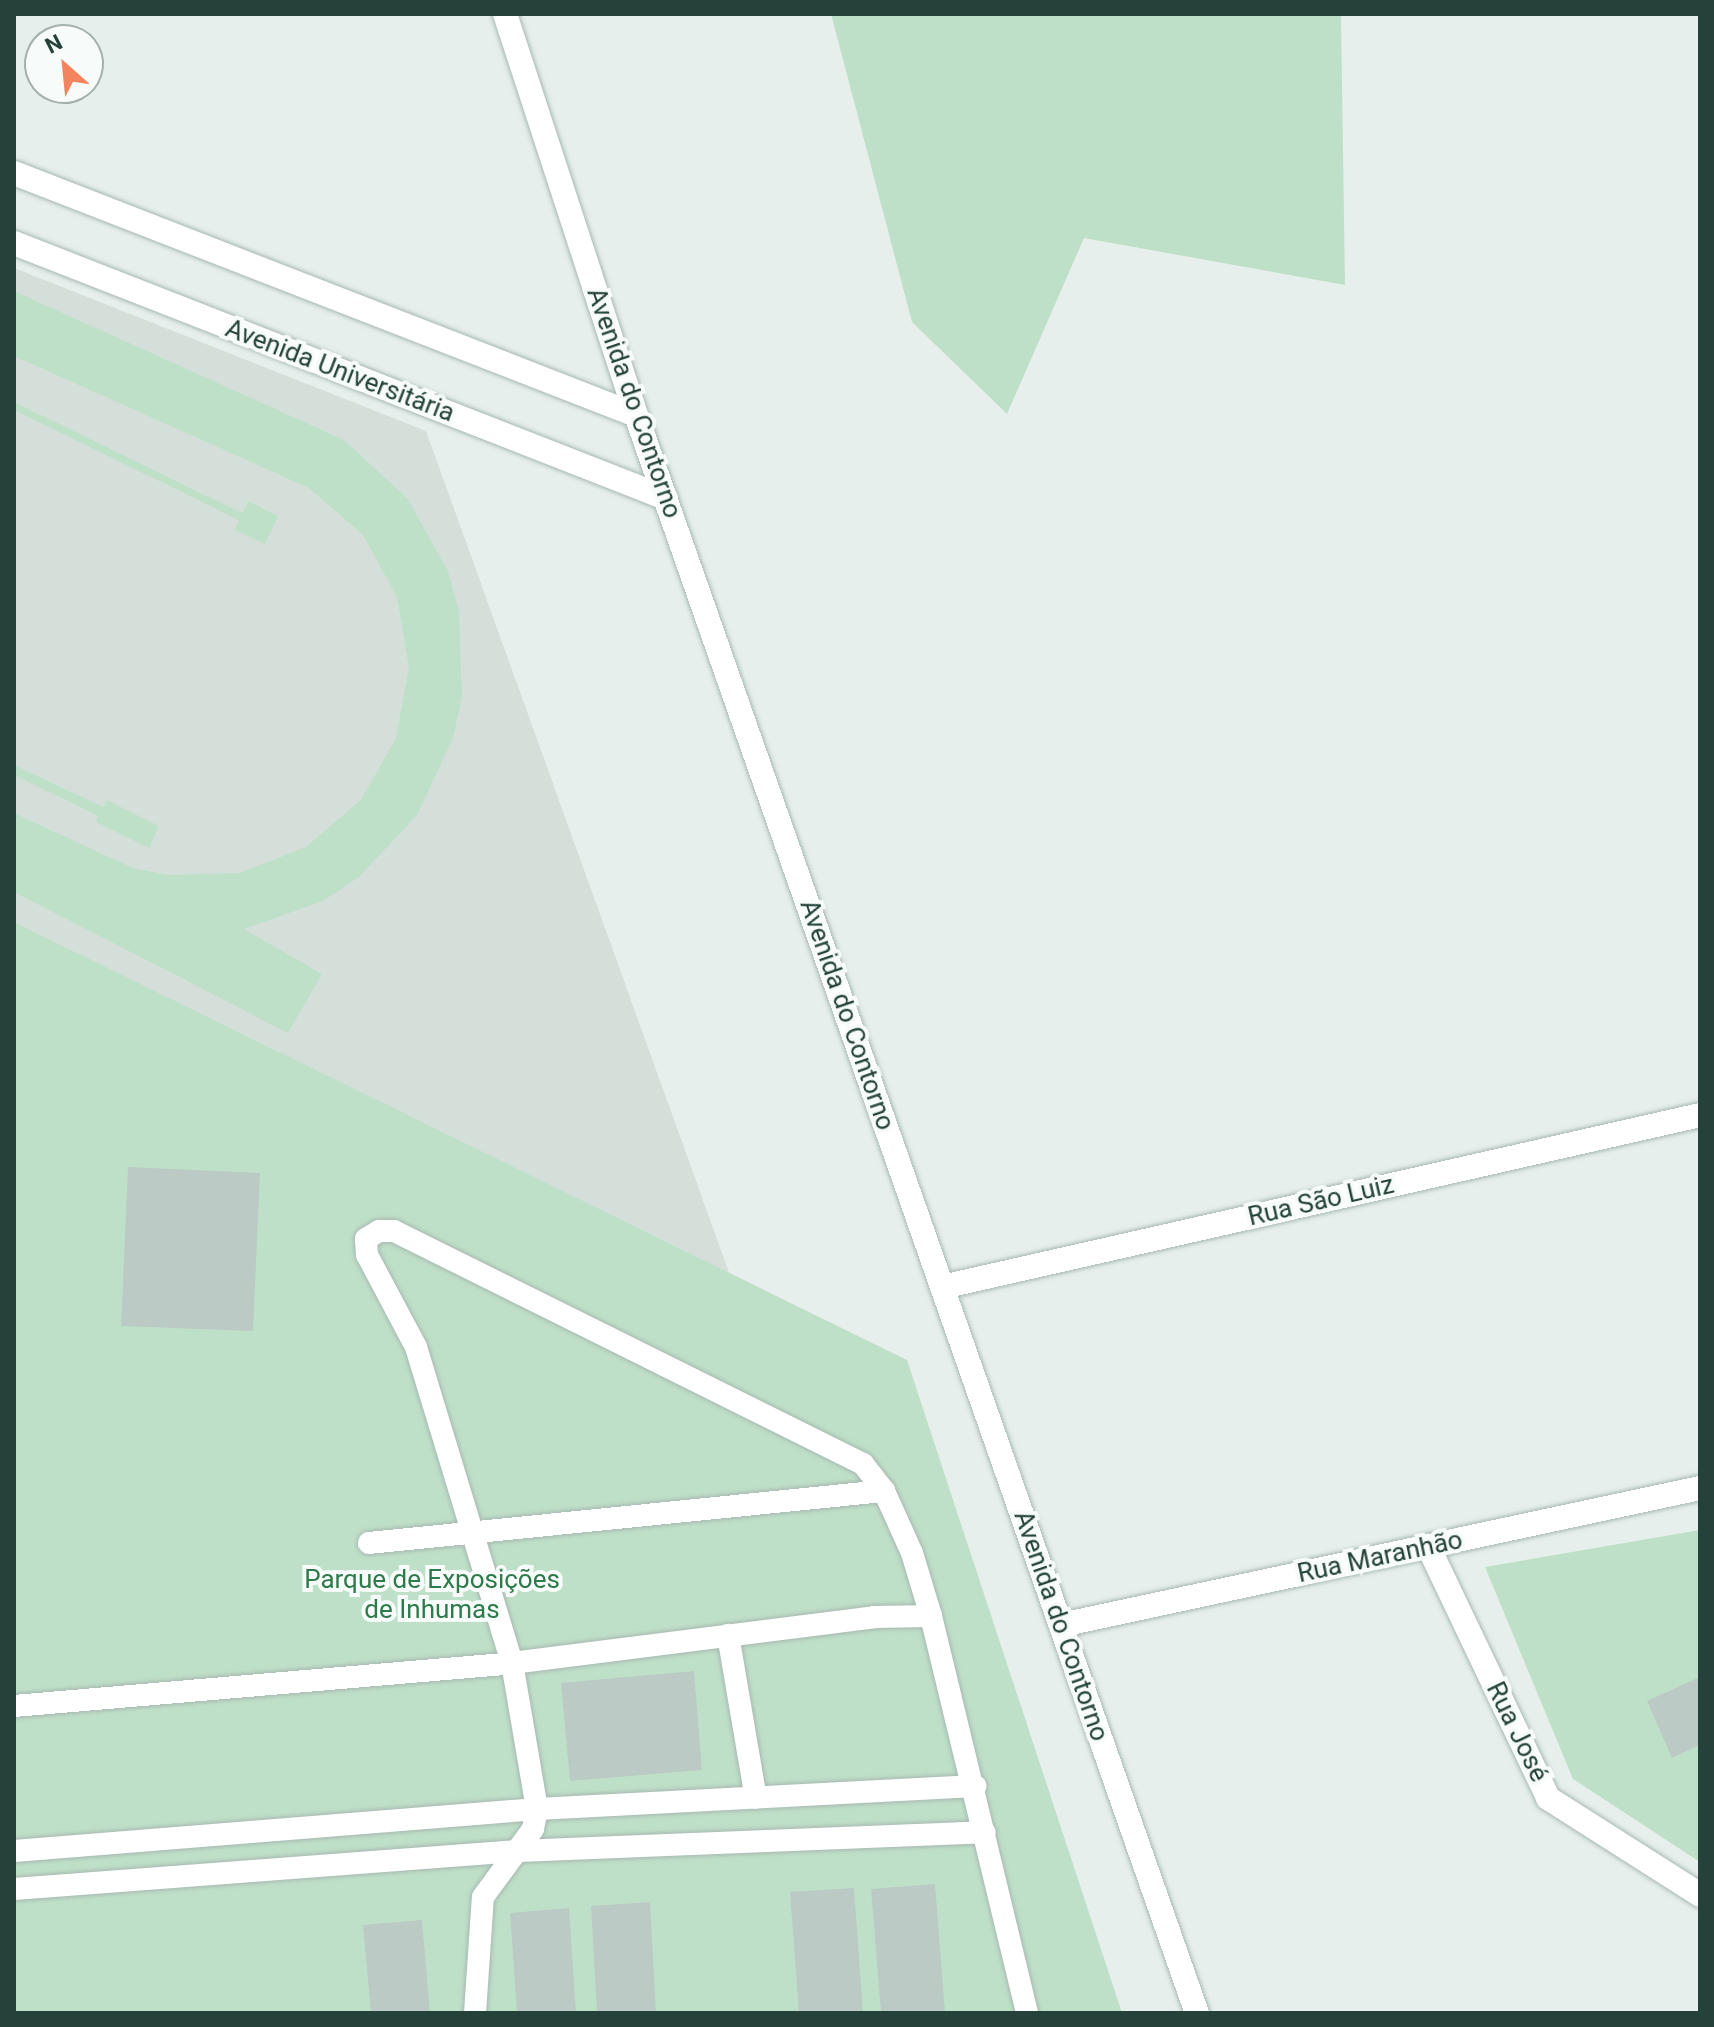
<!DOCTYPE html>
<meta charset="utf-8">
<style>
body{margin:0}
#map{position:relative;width:1714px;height:2027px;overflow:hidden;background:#e6efeb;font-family:Roboto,sans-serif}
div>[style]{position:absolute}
.built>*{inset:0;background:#d4dfda}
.green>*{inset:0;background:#bfe0c8}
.building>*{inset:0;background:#bbcac4}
.roads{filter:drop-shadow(0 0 2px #a8b8b2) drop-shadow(0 0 2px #a8b8b2)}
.lane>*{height:22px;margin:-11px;padding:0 11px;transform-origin:11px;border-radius:11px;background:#fff}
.street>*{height:24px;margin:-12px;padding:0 12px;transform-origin:12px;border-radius:12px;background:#fff}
span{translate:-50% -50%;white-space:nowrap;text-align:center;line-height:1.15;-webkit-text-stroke:8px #f7fbf9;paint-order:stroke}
.street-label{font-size:26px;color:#24423a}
.park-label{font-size:26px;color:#2d7a4b}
.frame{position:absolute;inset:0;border:16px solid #24423a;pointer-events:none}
.north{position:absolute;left:24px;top:24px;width:80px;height:80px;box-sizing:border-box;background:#f7fbf9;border:2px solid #a3b1ad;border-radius:50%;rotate:333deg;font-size:22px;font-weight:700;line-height:32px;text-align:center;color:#24423a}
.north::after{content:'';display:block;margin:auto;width:28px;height:36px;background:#f4845f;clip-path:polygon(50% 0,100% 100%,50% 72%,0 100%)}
</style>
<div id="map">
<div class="built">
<i style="clip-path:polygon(14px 268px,426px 431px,731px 1278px,14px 922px)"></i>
</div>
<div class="green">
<i style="clip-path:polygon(831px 14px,1341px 14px,1345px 285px,1084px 238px,1007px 414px,912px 322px)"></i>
<i style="clip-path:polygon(14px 291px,344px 440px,407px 498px,448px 571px,459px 612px,462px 697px,453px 738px,417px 815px,359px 877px,323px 901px,244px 929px,322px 974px,288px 1033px,14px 892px,14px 813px,133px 868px,168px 875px,240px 873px,306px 847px,361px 800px,396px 738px,409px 667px,397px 597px,363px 535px,309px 488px,14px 356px)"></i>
<i style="clip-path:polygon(14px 402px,242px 513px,249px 501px,278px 516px,265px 544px,235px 530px,239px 520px,14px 410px)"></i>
<i style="clip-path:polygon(14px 765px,103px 807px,107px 800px,159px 826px,149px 848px,96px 822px,98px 816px,14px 775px)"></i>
<i style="clip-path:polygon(14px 922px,907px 1360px,1122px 2013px,14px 2013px)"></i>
<i style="clip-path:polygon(1700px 1530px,1700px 1862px,1573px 1779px,1485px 1567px)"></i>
</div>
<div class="building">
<i style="clip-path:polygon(128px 1167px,260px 1173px,253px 1331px,121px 1326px)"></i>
<i style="clip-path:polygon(694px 1671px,702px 1770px,570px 1781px,561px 1683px)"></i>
<i style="clip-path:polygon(1700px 1677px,1700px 1745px,1672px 1758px,1647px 1701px)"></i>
<i style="clip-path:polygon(935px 1884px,945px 2013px,881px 2013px,871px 1889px)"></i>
<i style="clip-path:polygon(854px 1888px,863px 2013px,799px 2013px,790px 1892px)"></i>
<i style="clip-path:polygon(650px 1902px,656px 2013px,597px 2013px,591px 1906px)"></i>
<i style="clip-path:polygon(569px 1908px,576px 2013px,517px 2013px,510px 1913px)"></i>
<i style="clip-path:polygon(422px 1920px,430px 2013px,371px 2013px,363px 1925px)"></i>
</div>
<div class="roads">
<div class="lane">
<i style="left:369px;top:1543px;width:518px;rotate:-5.77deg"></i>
<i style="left:728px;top:1635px;width:165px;rotate:80.3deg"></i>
<i style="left:14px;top:1706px;width:500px;rotate:-4.9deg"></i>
<i style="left:512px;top:1663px;width:365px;rotate:-7.2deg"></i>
<i style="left:874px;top:1617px;width:57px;rotate:-1deg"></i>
<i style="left:931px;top:1616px;width:408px;rotate:76.4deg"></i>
<i style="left:14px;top:1851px;width:525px;rotate:-4.59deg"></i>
<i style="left:537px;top:1809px;width:439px;rotate:-3deg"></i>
<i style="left:14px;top:1889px;width:505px;rotate:-4.31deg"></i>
<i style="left:518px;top:1851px;width:467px;rotate:-2.3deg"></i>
<i style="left:475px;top:2013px;width:116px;rotate:-86.1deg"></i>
<i style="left:483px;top:1897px;width:84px;rotate:-53.7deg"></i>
<i style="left:533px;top:1829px;width:20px;rotate:-79deg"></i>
<i style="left:537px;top:1809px;width:148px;rotate:-99.7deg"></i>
<i style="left:512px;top:1663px;width:330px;rotate:-106.9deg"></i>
<i style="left:416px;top:1347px;width:104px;rotate:-118deg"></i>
<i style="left:367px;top:1255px;width:16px;rotate:-94deg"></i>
<i style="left:366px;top:1239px;width:15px;rotate:-32deg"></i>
<i style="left:379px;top:1231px;width:15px"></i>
<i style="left:394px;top:1231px;width:524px;rotate:26.42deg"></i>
<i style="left:863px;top:1464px;width:34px;rotate:52deg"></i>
<i style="left:884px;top:1491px;width:68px;rotate:65.7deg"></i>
<i style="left:912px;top:1553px;width:66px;rotate:73.2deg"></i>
</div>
<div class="street">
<i style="left:505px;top:14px;width:422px;rotate:71.9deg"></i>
<i style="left:636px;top:415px;width:1694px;rotate:70.66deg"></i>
<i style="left:14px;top:173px;width:667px;rotate:21.26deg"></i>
<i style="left:14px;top:243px;width:700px;rotate:21.36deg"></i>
<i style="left:942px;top:1287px;width:777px;rotate:-12.78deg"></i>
<i style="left:1428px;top:1546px;width:279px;rotate:64.5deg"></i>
<i style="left:1548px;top:1798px;width:180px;rotate:32.5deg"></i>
<i style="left:1061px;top:1625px;width:654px;rotate:-12.1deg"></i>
</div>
</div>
<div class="street-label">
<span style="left:340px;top:371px;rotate:21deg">Avenida Universitária</span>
<span style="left:634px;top:403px;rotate:71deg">Avenida do Contorno</span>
<span style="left:847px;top:1015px;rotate:71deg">Avenida do Contorno</span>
<span style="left:1321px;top:1201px;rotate:-13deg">Rua São Luiz</span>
<span style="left:1380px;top:1557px;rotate:-12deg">Rua Maranhão</span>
<span style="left:1061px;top:1626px;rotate:71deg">Avenida do Contorno</span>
<span style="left:1517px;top:1732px;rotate:64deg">Rua José</span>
</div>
<div class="park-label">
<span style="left:432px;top:1595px">Parque de Exposições<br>de Inhumas</span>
</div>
<div class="frame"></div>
<div class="north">N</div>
</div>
